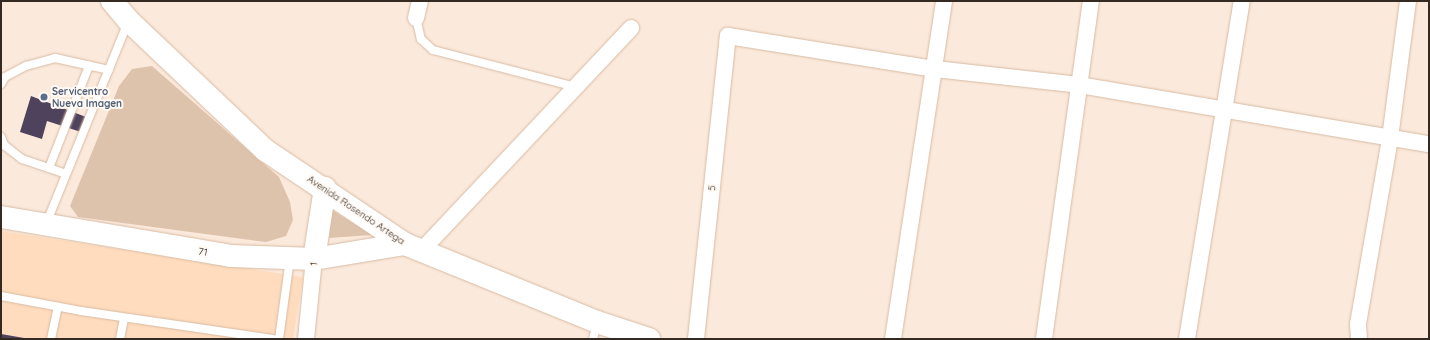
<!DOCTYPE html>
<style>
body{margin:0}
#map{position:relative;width:1430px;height:340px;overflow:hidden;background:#fbe9db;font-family:Quicksand,sans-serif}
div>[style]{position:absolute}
.built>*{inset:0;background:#ffdcbe}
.green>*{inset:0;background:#dec3ac}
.building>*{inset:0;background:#4f425d}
.roads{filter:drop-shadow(0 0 1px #d7bba3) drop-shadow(0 0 1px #d7bba3)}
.lane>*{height:8px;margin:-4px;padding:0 4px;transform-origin:4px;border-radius:4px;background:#fff}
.street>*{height:16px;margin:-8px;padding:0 8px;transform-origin:8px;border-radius:8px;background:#fff}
.secondary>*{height:22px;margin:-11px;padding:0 11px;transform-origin:11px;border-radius:11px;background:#fff}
.dots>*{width:11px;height:11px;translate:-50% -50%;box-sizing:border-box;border:2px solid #fff9f4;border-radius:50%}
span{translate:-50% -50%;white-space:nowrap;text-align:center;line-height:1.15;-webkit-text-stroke:4px #fff9f4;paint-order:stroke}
.service-label{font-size:10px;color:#4e5e75;font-weight:700}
.left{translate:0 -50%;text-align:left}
.street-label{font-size:10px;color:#352a21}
.frame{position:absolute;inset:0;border:2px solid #352a21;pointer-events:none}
</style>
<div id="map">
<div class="built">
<i style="clip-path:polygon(1px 231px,303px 277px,293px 339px,1px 339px)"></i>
</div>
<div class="green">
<i style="clip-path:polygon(152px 66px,279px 177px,290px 202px,293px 220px,286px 236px,266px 242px,78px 217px,70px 206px,119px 86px,132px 69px)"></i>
<i style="clip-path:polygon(332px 210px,372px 235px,329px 238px)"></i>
</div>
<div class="building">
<i style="clip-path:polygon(31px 96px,86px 117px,81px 132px,47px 121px,42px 139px,20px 132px)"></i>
<i style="clip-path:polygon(1px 334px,24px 338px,24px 339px,1px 339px)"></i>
</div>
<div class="roads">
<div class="lane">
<i style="left:416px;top:18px;width:22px;rotate:77deg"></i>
<i style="left:421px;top:39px;width:16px;rotate:43deg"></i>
<i style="left:433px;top:50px;width:148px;rotate:14.5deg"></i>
<i style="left:1px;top:84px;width:8px;rotate:-60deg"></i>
<i style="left:5px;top:77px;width:24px;rotate:-28deg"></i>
<i style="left:26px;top:66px;width:30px;rotate:-15deg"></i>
<i style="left:55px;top:58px;width:55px;rotate:12.5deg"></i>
<i style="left:1px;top:137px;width:9px;rotate:69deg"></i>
<i style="left:4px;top:145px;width:23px;rotate:38deg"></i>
<i style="left:22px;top:159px;width:46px;rotate:18.8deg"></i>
<i style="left:49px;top:168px;width:110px;rotate:-68.6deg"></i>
<i style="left:46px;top:224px;width:218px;rotate:-67.9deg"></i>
<i style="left:1px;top:296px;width:81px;rotate:10.6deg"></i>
<i style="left:81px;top:311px;width:194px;rotate:8.3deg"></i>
<i style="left:51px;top:339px;width:33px;rotate:-78deg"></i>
<i style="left:120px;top:339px;width:21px;rotate:-79deg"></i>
<i style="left:279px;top:339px;width:81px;rotate:-82.2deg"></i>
<i style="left:593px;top:339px;width:16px;rotate:-76deg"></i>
</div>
<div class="street">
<i style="left:416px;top:18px;width:17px;rotate:-77deg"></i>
<i style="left:422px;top:250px;width:305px;rotate:-46.7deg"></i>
<i style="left:306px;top:339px;width:80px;rotate:-84.3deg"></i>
<i style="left:696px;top:339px;width:305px;rotate:-84deg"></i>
<i style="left:728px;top:36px;width:210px;rotate:9.1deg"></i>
<i style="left:935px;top:69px;width:145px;rotate:6.3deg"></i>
<i style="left:1079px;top:85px;width:355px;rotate:9.6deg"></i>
<i style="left:893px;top:339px;width:342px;rotate:-81.4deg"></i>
<i style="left:1044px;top:339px;width:341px;rotate:-82.1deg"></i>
<i style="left:1187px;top:339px;width:342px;rotate:-80.8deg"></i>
<i style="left:1359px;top:339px;width:15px;rotate:-94deg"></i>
<i style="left:1358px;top:324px;width:189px;rotate:-80.2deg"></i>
<i style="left:1390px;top:138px;width:138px;rotate:-82.5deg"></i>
</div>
<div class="secondary">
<i style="left:112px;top:1px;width:26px;rotate:50deg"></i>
<i style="left:129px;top:21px;width:187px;rotate:43.5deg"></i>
<i style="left:265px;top:150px;width:169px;rotate:33.9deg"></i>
<i style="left:405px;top:244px;width:207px;rotate:22.1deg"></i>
<i style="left:597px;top:322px;width:55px;rotate:18.1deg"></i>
<i style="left:1px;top:217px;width:233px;rotate:9.6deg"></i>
<i style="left:231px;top:256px;width:83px;rotate:2.1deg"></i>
<i style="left:314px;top:259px;width:92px;rotate:-9.4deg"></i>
<i style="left:314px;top:259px;width:72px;rotate:-81.2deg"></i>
</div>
</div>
<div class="dots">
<i style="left:44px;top:97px;background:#5c6f8a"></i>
</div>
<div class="service-label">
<span class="left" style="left:52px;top:97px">Servicentro<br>Nueva Imagen</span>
</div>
<div class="street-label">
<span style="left:712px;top:188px;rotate:-84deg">5</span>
<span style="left:356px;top:210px;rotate:34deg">Avenida Rosendo Artega</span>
<span style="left:203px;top:252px;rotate:10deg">71</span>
<span style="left:314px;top:264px;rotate:-83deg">1</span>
</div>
<div class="frame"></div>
</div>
